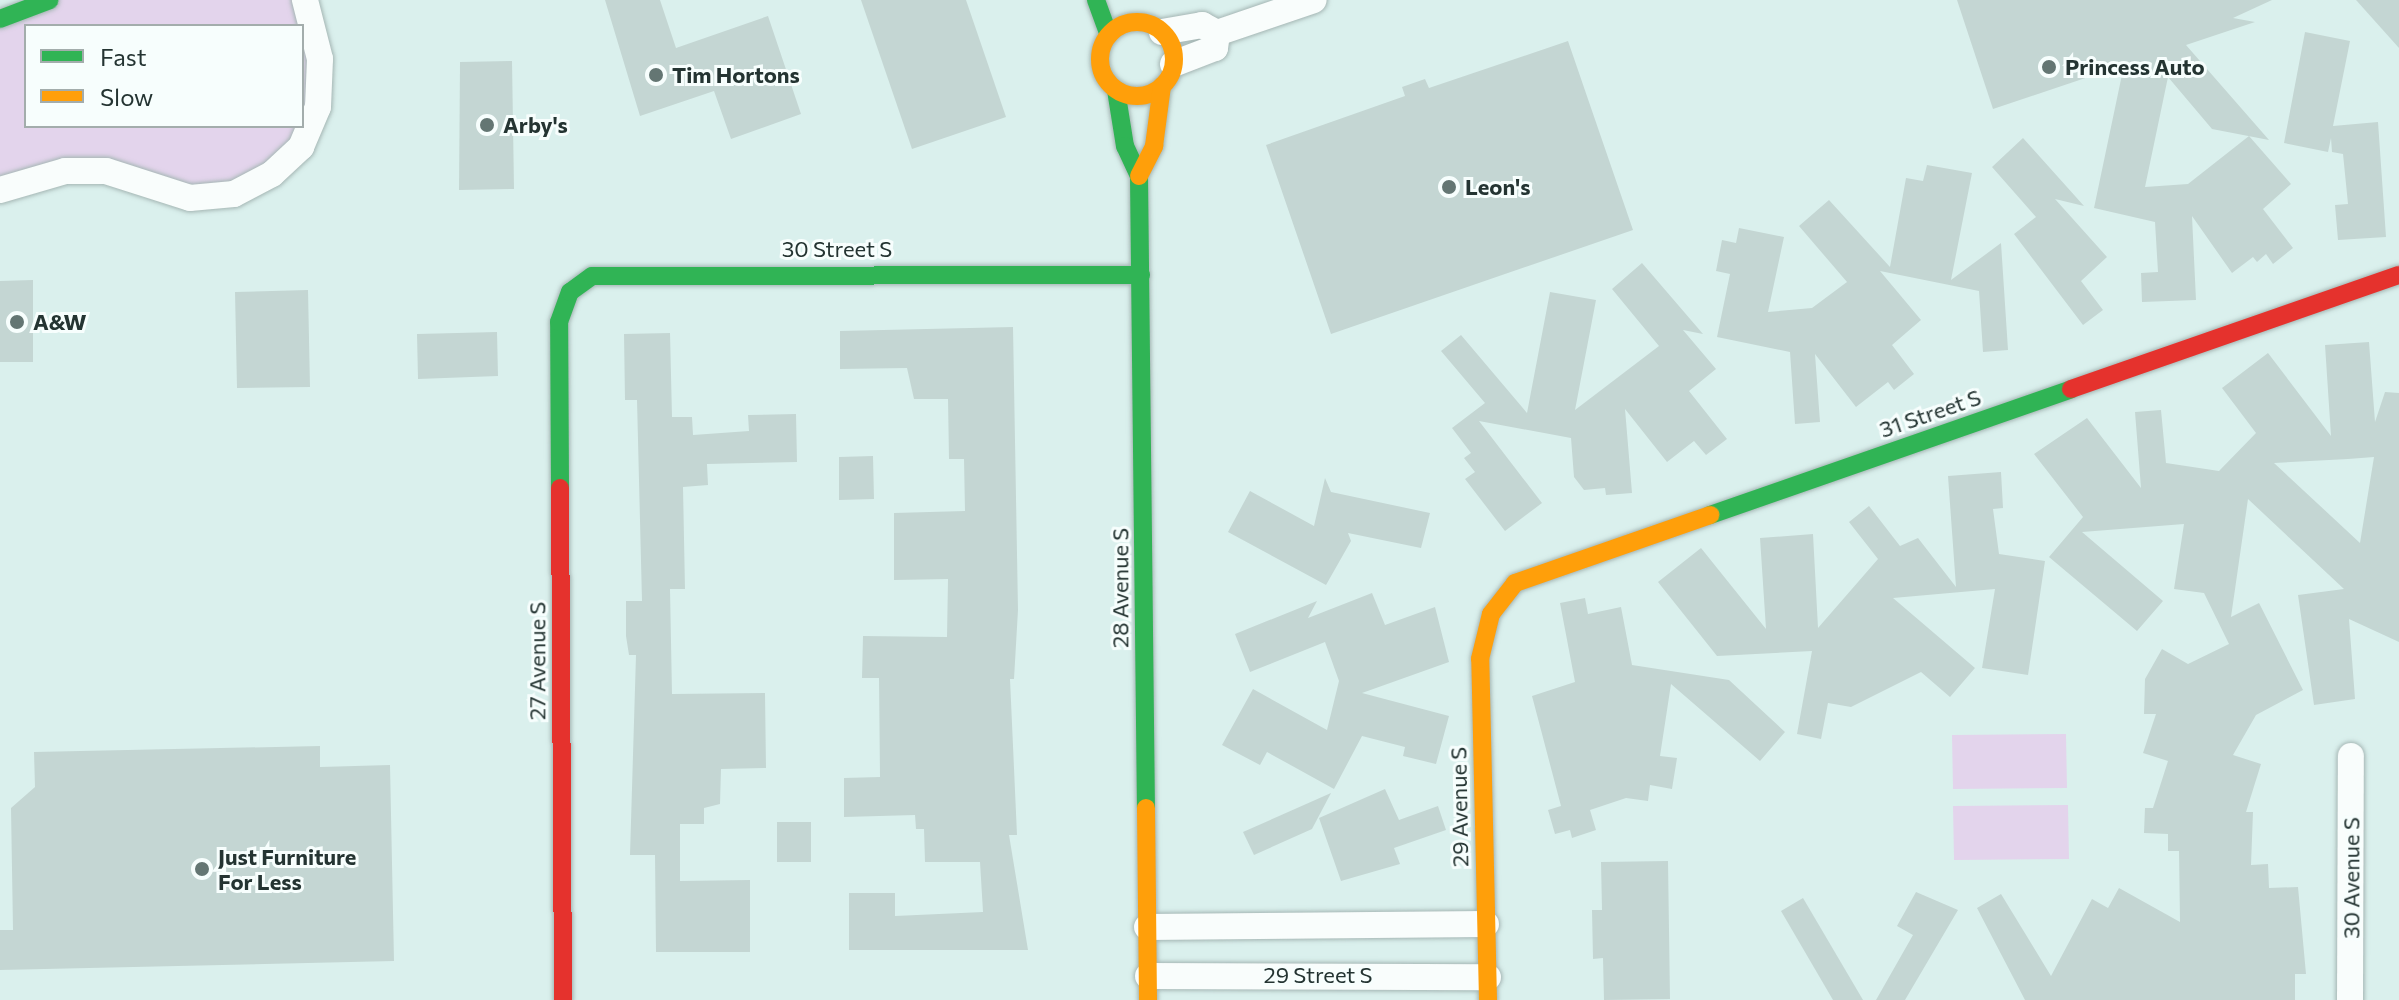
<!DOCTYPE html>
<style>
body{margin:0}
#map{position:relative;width:2399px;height:1000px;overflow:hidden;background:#daf0ed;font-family:Commissioner,sans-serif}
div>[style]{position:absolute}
.green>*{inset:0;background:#e3d4ec}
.building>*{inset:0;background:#c4d6d3}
.roads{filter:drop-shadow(0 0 2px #a5b6b4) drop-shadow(0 0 2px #a5b6b4)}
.street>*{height:26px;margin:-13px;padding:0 13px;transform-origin:13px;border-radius:13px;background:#f9fdfc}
.fast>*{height:18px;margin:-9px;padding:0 9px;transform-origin:9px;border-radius:9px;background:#30b455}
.slow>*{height:18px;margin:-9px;padding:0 9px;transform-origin:9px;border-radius:9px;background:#ff9f0a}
.slow>.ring{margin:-9px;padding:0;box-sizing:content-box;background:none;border:18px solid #ff9f0a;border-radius:50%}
.jam>*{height:18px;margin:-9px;padding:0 9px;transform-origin:9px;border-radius:9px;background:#e5322d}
.dots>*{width:22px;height:22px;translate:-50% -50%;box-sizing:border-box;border:4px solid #f7fefd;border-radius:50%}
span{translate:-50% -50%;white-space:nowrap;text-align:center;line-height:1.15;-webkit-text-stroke:6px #f7fefd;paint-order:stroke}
.poi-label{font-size:22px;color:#243432;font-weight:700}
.left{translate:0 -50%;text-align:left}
.street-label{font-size:22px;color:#243432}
.legend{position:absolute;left:24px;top:24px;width:280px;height:104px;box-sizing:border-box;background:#f7fefd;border:2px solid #a3adac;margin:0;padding:10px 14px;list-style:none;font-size:24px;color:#243432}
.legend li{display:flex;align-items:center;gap:16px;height:40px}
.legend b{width:40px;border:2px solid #a3adac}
</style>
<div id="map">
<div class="green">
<i style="clip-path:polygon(evenodd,50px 0,305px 0,320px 59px,301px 147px,234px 194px,106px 171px,0 190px,0 19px,50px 0,26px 26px,302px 26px,302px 126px,26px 126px,26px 26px)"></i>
<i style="clip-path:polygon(2066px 734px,2067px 788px,1953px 789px,1952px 735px)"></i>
<i style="clip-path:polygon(2068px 805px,2069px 859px,1954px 860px,1953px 806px)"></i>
</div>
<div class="building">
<i style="clip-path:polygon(605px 0,660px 0,676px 48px,768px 16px,801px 114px,731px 139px,714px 91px,640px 116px)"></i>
<i style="clip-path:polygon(861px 0,966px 0,1006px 117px,912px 149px)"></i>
<i style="clip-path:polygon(1957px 0,2272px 0,2233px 18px,2255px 22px,2186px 45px,2269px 140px,2212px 129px,2168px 77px,2145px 187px,2188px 184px,2249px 136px,2291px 184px,2263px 209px,2293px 248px,2273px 264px,2266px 254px,2257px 262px,2253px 257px,2232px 273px,2192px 216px,2196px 300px,2142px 302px,2141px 273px,2158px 272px,2155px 222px,2094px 208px,2124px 65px,1993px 109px)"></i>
<i style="clip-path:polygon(2356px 0,2399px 0,2399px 48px)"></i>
<i style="clip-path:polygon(2305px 32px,2350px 41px,2333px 126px,2378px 122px,2386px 237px,2338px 240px,2335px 205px,2348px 204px,2343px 154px,2332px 152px,2331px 138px,2328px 152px,2284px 143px)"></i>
<i style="clip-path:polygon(1568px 41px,1633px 230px,1331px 334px,1266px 145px,1405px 96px,1402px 87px,1425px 79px,1429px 88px)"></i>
<i style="clip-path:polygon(512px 61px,514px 189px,459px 190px,460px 62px)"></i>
<i style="clip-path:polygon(2023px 138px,2084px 206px,2055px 199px,2107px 257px,2081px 281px,2103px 310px,2083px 325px,2014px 234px,2036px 217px,1992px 167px)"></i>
<i style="clip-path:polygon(1927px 165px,1972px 173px,1951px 280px,2001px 243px,2008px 350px,1983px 352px,1979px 291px,1880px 271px,1921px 320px,1892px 345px,1914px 374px,1894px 390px,1888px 382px,1856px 407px,1815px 354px,1820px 422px,1795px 424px,1790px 352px,1717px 337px,1730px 274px,1716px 271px,1722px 240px,1736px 243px,1739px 228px,1784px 237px,1768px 312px,1812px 308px,1847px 282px,1799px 226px,1829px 200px,1890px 267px,1906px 178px,1923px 181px)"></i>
<i style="clip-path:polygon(1642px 263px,1703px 334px,1683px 330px,1716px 369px,1689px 391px,1727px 439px,1706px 455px,1694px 441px,1667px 462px,1625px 409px,1632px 493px,1606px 495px,1605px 488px,1584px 490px,1574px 477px,1571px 438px,1479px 421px,1542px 503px,1505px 531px,1465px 479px,1475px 472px,1464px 458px,1471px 453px,1452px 428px,1485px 403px,1441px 351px,1461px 335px,1527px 413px,1550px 292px,1596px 300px,1575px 410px,1659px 346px,1612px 289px)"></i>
<i style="clip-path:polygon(33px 280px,33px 362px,0 362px,0 281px)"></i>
<i style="clip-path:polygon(308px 290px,310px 387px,237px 388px,235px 292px)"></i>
<i style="clip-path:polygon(1013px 327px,1018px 610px,1014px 679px,1010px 679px,1017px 835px,1009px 835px,1028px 950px,849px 950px,849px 893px,895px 893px,895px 916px,983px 912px,980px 862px,925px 862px,924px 829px,916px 829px,915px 815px,844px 817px,844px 778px,880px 777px,879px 678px,862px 678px,863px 636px,947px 637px,948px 579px,894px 580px,894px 513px,965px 511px,964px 459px,949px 459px,948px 399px,914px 399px,907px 368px,840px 369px,840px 331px)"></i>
<i style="clip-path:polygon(497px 332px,498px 376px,418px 379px,417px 334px)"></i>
<i style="clip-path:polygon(670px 333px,672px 417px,692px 417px,693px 435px,749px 431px,748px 415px,796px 414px,797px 462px,707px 464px,708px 485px,683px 487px,685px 589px,670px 589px,672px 694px,765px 693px,766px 768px,721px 769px,720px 804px,704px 808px,704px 824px,680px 824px,680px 881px,750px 880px,750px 952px,656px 952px,655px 855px,630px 855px,636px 655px,629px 655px,626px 636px,626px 601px,642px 601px,637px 400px,625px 400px,624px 334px)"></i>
<i style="clip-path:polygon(evenodd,2369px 342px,2375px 422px,2385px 392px,2399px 393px,2399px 642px,2349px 619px,2355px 699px,2314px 705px,2298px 595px,2344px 589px,2248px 499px,2231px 617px,2259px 603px,2303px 690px,2256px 715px,2233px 755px,2261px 764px,2246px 812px,2253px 812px,2251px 865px,2268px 864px,2269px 888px,2298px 887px,2306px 974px,2295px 974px,2295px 1000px,2025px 1000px,1977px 908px,2001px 894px,2051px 976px,2092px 899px,2108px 908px,2119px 888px,2180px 922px,2179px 851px,2168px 851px,2168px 834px,2144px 833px,2145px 808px,2153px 808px,2168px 761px,2143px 753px,2156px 714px,2144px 714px,2145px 679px,2162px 649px,2188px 664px,2229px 644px,2204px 593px,2174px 589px,2184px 524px,2082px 532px,2163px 601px,2137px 631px,2049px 557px,2083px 517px,2034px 454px,2087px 418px,2141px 488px,2135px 412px,2161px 410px,2166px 463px,2219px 471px,2256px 433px,2222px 388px,2268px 353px,2331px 436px,2325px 345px,2369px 342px,2374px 457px,2360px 543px,2274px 463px,2348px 459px,2374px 457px)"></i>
<i style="clip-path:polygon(873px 456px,874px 499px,839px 500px,839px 457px)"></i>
<i style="clip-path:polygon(2001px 472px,2003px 508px,1993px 509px,1999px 554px,2045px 561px,2028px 675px,1982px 668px,1995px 589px,1893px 598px,1975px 668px,1950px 697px,1921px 672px,1851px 707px,1828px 703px,1821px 739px,1797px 734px,1812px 651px,1717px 656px,1658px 582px,1701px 548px,1766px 629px,1760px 538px,1813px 534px,1818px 628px,1878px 559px,1849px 522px,1869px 506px,1900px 546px,1918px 538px,1956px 587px,1948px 476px)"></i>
<i style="clip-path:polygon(1325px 478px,1331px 492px,1430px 513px,1421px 548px,1348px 533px,1351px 541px,1326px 585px,1228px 532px,1250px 491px,1314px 526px)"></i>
<i style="clip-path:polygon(1372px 593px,1385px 625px,1435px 607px,1449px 662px,1362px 693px,1449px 716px,1436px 764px,1403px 756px,1405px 747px,1362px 736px,1334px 789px,1267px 752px,1260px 765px,1222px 745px,1253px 689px,1327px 730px,1339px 681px,1325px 642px,1250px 672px,1235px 634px,1317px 601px,1308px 618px)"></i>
<i style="clip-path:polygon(1585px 598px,1588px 614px,1621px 607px,1632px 665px,1729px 680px,1785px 732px,1760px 761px,1671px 684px,1660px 756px,1677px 758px,1672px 789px,1650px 785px,1648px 801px,1626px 798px,1590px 810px,1596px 830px,1572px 838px,1570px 830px,1555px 834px,1548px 810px,1561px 806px,1532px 696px,1575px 682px,1560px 603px)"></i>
<i style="clip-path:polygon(320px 746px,320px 767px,390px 765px,394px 961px,0 970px,0 930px,13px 930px,11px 808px,35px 787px,34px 752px)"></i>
<i style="clip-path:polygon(1385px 789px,1399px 820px,1438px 806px,1446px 830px,1394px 848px,1400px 864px,1341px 881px,1319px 818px)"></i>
<i style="clip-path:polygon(1331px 793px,1312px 829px,1254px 855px,1243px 832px)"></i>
<i style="clip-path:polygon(777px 822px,811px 822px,811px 862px,777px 862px)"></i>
<i style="clip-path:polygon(1668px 861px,1670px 999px,1604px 1000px,1603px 958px,1593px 959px,1592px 910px,1602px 910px,1601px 862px)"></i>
<i style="clip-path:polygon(1916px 892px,1958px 910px,1905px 1000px,1876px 1000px,1913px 935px,1897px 926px)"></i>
<i style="clip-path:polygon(1803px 898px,1863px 1000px,1833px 1000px,1781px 911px)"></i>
</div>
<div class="roads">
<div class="street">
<i style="left:1162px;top:32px;width:41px;rotate:-9.9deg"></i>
<i style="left:1202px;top:25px;width:17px;rotate:28deg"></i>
<i style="left:1217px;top:33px;width:102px;rotate:-18.8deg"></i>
<i style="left:1173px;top:64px;width:45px;rotate:-20.9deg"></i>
<i style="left:1215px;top:48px;width:15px;rotate:-82deg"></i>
<i style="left:0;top:190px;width:68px;rotate:-16.3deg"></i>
<i style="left:65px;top:171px;width:41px"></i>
<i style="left:106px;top:171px;width:88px;rotate:17.8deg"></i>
<i style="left:190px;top:198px;width:44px;rotate:-5.2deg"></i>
<i style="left:234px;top:194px;width:43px;rotate:-27.8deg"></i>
<i style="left:272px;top:174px;width:40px;rotate:-43deg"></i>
<i style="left:301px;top:147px;width:43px;rotate:-67deg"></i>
<i style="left:318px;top:107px;width:48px;rotate:-87.6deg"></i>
<i style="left:320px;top:59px;width:61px;rotate:-104.3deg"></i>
<i style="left:1147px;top:927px;width:339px;rotate:-0.5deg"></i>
<i style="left:1148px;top:976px;width:340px;rotate:0.2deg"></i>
<i style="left:2350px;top:1000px;width:244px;rotate:-89.8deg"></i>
</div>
<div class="fast">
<i style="left:1096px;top:0;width:37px;rotate:70deg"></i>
<i style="left:0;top:19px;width:53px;rotate:-20.8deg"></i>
<i style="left:1116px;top:90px;width:57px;rotate:80.9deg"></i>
<i style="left:1125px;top:146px;width:33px;rotate:65deg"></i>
<i style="left:1139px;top:176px;width:632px;rotate:89.37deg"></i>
<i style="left:560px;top:488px;width:166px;rotate:-90.3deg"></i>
<i style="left:559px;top:322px;width:32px;rotate:-70deg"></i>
<i style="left:570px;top:292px;width:27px;rotate:-36deg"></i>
<i style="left:592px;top:276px;width:549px;rotate:-0.1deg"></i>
<i style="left:1710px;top:515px;width:382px;rotate:-19.2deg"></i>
</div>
<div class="slow">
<i class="ring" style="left:1100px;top:22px;width:56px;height:56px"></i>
<i style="left:1139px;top:176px;width:34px;rotate:-63deg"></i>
<i style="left:1154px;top:146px;width:61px;rotate:-82.4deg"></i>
<i style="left:1146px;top:808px;width:192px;rotate:89.4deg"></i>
<i style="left:1488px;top:1000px;width:341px;rotate:-91.3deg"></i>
<i style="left:1480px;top:659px;width:46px;rotate:-76.3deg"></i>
<i style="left:1491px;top:614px;width:39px;rotate:-52deg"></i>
<i style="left:1515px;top:583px;width:207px;rotate:-19.2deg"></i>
</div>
<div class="jam">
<i style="left:2071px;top:389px;width:347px;rotate:-19.2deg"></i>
<i style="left:560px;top:488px;width:512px;rotate:89.66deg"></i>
</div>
</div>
<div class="dots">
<i style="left:2049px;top:67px;background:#647673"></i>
<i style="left:656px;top:75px;background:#647673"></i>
<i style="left:487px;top:125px;background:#647673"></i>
<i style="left:1449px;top:187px;background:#647673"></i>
<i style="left:17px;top:322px;background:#647673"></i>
<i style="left:202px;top:869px;background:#647673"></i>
</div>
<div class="poi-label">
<span class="left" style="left:2065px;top:67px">Princess Auto</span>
<span class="left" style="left:672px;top:75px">Tim Hortons</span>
<span class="left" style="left:503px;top:125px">Arby's</span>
<span class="left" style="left:1465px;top:187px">Leon's</span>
<span class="left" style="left:33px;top:322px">A&amp;W</span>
<span class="left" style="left:218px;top:869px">Just Furniture<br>For Less</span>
</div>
<div class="street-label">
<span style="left:837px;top:249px">30 Street S</span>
<span style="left:1930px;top:413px;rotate:-19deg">31 Street S</span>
<span style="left:1120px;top:588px;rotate:-90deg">28 Avenue S</span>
<span style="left:537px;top:661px;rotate:-90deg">27 Avenue S</span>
<span style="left:1459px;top:807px;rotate:-91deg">29 Avenue S</span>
<span style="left:2351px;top:878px;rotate:-90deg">30 Avenue S</span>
<span style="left:1318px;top:975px">29 Street S</span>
</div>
<ul class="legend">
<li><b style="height:10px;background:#30b455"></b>Fast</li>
<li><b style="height:10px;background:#ff9f0a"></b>Slow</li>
</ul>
</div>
